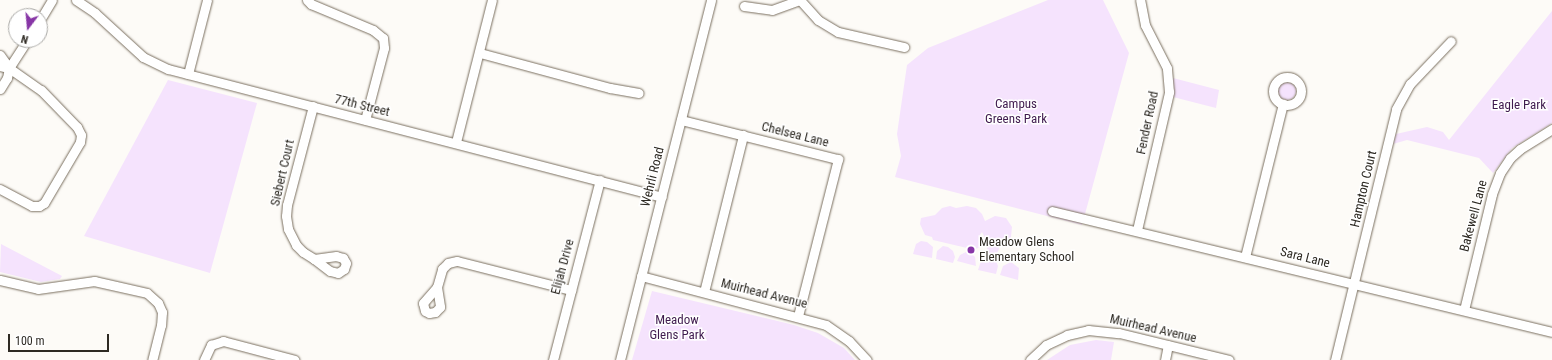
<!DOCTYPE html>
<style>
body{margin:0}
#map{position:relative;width:1552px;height:360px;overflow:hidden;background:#fdfbf7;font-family:"Roboto Condensed",sans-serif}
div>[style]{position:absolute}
.green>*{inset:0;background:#f5e3fd}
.round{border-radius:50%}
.roads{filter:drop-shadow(0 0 1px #7a6f5f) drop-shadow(0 0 1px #7a6f5f)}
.minor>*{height:9px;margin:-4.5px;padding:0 4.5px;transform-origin:4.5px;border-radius:4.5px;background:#fff}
.minor>.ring{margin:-4.5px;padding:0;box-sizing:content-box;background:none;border:9px solid #fff;border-radius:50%}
.dots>*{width:11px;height:11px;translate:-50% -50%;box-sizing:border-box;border:2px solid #fff;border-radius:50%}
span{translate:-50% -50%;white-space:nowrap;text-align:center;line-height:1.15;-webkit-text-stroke:3px #fff;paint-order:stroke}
.park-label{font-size:13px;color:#401c4f}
.street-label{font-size:13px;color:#2e2a23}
.poi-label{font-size:13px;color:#2e2a23}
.left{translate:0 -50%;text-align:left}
.north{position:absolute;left:8px;top:8px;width:40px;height:40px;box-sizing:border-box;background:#fff;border:1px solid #abaaa7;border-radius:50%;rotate:196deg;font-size:11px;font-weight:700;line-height:16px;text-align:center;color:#2e2a23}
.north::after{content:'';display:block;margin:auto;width:14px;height:18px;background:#8736a6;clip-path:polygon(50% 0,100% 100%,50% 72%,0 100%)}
.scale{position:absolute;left:8px;top:334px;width:101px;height:18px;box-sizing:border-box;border:2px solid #2e2a23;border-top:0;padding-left:5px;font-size:12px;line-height:14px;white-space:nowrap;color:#2e2a23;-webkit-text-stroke:3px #fff;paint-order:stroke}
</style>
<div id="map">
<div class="green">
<i style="clip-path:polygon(1048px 0,1103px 0,1129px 53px,1082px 225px,895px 177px,901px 156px,897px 134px,907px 65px,928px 48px)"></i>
<i style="clip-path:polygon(1552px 11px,1552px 123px,1512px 148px,1493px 173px,1479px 158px,1407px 140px,1393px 144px,1396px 134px,1427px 127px,1443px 132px,1449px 140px)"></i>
<i style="clip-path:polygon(1173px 78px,1219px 90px,1216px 108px,1173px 97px)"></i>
<i style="clip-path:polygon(168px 80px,257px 103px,210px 273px,84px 236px)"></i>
<i class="round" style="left:1278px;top:82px;width:18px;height:18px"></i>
<i style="clip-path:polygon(950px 206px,956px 208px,967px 206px,976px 208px,982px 214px,985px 221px,995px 216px,1006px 218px,1012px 227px,1011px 237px,1007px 242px,1002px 244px,995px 238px,986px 240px,982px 232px,979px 236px,982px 237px,982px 243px,980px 247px,976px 249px,972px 247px,971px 245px,967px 248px,933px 240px,932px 237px,925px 235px,920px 224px,921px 218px,935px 215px,942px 208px)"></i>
<i style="clip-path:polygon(921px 241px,927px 242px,933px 247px,932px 258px,913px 254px,916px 244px)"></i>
<i class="round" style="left:987px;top:242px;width:12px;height:12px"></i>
<i style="clip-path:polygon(1px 244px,62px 276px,60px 279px,41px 282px,0 272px)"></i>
<i style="clip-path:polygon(943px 246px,948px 247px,953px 251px,955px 257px,953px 263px,936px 259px,937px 251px)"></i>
<i style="clip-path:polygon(966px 252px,970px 253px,975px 257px,976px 266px,957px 261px,960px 255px)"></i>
<i style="clip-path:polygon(986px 257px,993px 258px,996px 261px,998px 266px,996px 274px,978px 270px,981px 261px)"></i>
<i style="clip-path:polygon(1011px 262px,1019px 268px,1018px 280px,1000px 275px,1003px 266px)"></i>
<i style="clip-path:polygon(652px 291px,794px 325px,818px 333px,844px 348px,855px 360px,632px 360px)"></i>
<i style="clip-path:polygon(1096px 340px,1114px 342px,1111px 360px,1047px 360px,1070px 345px)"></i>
</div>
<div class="roads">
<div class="minor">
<i style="left:76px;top:0;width:23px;rotate:34deg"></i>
<i style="left:95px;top:13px;width:65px;rotate:42.5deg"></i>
<i style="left:143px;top:57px;width:28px;rotate:26deg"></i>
<i style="left:168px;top:69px;width:510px;rotate:14.53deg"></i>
<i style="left:307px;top:0;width:6px;rotate:45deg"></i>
<i style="left:311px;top:4px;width:67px;rotate:22.8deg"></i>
<i style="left:373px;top:30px;width:13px;rotate:39deg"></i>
<i style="left:383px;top:38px;width:10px;rotate:84deg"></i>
<i style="left:384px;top:48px;width:74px;rotate:104.8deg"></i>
<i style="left:800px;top:0;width:27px;rotate:48deg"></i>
<i style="left:818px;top:20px;width:23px;rotate:31deg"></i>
<i style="left:838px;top:32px;width:68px;rotate:12.8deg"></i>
<i style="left:744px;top:6px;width:28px;rotate:8deg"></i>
<i style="left:772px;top:10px;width:30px;rotate:-20deg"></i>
<i style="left:40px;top:20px;width:23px;rotate:-59deg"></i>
<i style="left:480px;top:53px;width:135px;rotate:15.1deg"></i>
<i style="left:610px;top:88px;width:29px;rotate:10deg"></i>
<i style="left:0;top:55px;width:16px;rotate:55deg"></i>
<i style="left:0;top:66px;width:9px;rotate:13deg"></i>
<i style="left:9px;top:68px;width:39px;rotate:35deg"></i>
<i style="left:41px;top:90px;width:52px;rotate:45.8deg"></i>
<i style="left:77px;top:127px;width:9px;rotate:63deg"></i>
<i style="left:81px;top:135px;width:7px;rotate:98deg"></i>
<i style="left:80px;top:142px;width:71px;rotate:120.5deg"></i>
<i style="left:44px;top:203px;width:6px;rotate:149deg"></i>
<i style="left:39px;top:206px;width:7px;rotate:180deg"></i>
<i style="left:32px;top:206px;width:36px;rotate:-152deg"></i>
<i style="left:188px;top:74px;width:76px;rotate:-75.6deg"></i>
<i class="ring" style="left:1273px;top:77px;width:19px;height:19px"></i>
<i style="left:0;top:89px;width:13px;rotate:-58deg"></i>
<i style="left:7px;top:78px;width:10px;rotate:-79deg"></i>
<i style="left:9px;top:68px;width:33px;rotate:-57deg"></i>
<i style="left:313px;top:106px;width:102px;rotate:104.7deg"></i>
<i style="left:287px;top:205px;width:11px;rotate:95deg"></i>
<i style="left:286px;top:216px;width:13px;rotate:81deg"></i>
<i style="left:288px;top:229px;width:18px;rotate:63deg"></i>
<i style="left:296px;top:245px;width:10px;rotate:45deg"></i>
<i style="left:303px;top:252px;width:13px;rotate:32deg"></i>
<i style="left:314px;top:259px;width:20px;rotate:37deg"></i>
<i style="left:330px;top:271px;width:8px;rotate:14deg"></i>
<i style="left:338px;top:273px;width:7px;rotate:-34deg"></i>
<i style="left:344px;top:269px;width:6px;rotate:-72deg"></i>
<i style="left:346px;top:263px;width:6px;rotate:-121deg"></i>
<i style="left:343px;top:258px;width:7px;rotate:-164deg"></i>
<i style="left:336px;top:256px;width:22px;rotate:172deg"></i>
<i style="left:681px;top:120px;width:162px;rotate:14deg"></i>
<i style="left:838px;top:159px;width:162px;rotate:104.3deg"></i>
<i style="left:456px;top:142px;width:146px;rotate:-75.8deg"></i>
<i style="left:1052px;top:211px;width:514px;rotate:13.6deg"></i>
<i style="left:1137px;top:230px;width:142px;rotate:-76.9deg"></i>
<i style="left:1169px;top:92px;width:24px;rotate:-95deg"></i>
<i style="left:1167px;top:68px;width:48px;rotate:-117.1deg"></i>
<i style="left:1145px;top:25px;width:25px;rotate:-101deg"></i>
<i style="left:1245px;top:257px;width:158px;rotate:-76.1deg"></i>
<i style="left:641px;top:276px;width:191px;rotate:14.8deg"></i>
<i style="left:826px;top:325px;width:28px;rotate:35deg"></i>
<i style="left:849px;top:341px;width:26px;rotate:47deg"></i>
<i style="left:0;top:280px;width:39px;rotate:13deg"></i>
<i style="left:38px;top:289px;width:57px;rotate:-8.1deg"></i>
<i style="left:94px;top:281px;width:54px;rotate:12.8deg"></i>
<i style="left:147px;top:293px;width:15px;rotate:42deg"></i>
<i style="left:158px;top:303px;width:10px;rotate:66deg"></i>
<i style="left:162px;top:312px;width:13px;rotate:94deg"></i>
<i style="left:161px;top:325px;width:36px;rotate:104deg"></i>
<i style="left:437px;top:287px;width:20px;rotate:81deg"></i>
<i style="left:440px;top:307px;width:7px;rotate:135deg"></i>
<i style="left:435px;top:312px;width:6px;rotate:171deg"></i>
<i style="left:429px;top:313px;width:4px;rotate:-153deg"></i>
<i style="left:425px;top:311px;width:8px;rotate:-104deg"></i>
<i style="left:423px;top:303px;width:21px;rotate:-49deg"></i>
<i style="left:437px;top:287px;width:19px;rotate:-74deg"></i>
<i style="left:442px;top:269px;width:8px;rotate:-45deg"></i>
<i style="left:448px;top:263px;width:9px;rotate:-13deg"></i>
<i style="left:457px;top:261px;width:118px;rotate:14.3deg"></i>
<i style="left:704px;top:292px;width:162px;rotate:-76deg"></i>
<i style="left:1464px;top:310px;width:119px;rotate:-76.4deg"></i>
<i style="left:1492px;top:194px;width:22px;rotate:-69deg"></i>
<i style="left:1500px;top:173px;width:18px;rotate:-56deg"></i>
<i style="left:1510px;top:158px;width:13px;rotate:-42deg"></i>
<i style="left:1520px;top:149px;width:38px;rotate:-32deg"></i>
<i style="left:204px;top:360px;width:17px;rotate:-65deg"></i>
<i style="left:211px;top:345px;width:13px;rotate:-18deg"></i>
<i style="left:223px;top:341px;width:74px;rotate:14.8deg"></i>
<i style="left:553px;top:360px;width:186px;rotate:-75.4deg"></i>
<i style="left:620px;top:360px;width:371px;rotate:-75.8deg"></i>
<i style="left:1030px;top:360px;width:22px;rotate:-43deg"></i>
<i style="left:1046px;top:345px;width:23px;rotate:-25deg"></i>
<i style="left:1067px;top:335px;width:22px;rotate:-13deg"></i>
<i style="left:1088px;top:330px;width:31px;rotate:6deg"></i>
<i style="left:1119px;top:333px;width:113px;rotate:13.8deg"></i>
<i style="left:1165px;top:360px;width:15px;rotate:-79deg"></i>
<i style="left:1335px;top:360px;width:258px;rotate:-76.3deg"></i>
<i style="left:1396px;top:109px;width:29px;rotate:-61deg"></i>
<i style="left:1410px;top:84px;width:59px;rotate:-46.4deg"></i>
</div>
</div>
<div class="dots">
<i style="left:971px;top:250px;background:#8736a6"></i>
</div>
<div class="park-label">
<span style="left:1016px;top:112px">Campus<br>Greens Park</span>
<span style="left:1519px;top:105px">Eagle Park</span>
<span style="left:677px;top:328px">Meadow<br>Glens Park</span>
</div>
<div class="street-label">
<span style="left:362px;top:106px;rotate:14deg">77th Street</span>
<span style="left:1148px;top:123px;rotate:-78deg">Fender Road</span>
<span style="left:795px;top:135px;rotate:14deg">Chelsea Lane</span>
<span style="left:283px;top:173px;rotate:-77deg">Siebert Court</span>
<span style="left:653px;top:177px;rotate:-76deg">Wehrli Road</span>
<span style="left:1364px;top:189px;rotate:-77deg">Hampton Court</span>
<span style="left:1474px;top:216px;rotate:-75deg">Bakewell Lane</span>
<span style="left:1305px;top:258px;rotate:14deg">Sara Lane</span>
<span style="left:563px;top:267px;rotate:-75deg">Elijah Drive</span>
<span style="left:764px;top:294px;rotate:14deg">Muirhead Avenue</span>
<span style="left:1153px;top:329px;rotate:13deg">Muirhead Avenue</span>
</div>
<div class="poi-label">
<span class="left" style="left:979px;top:250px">Meadow Glens<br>Elementary School</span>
</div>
<div class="north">N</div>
<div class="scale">100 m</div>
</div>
